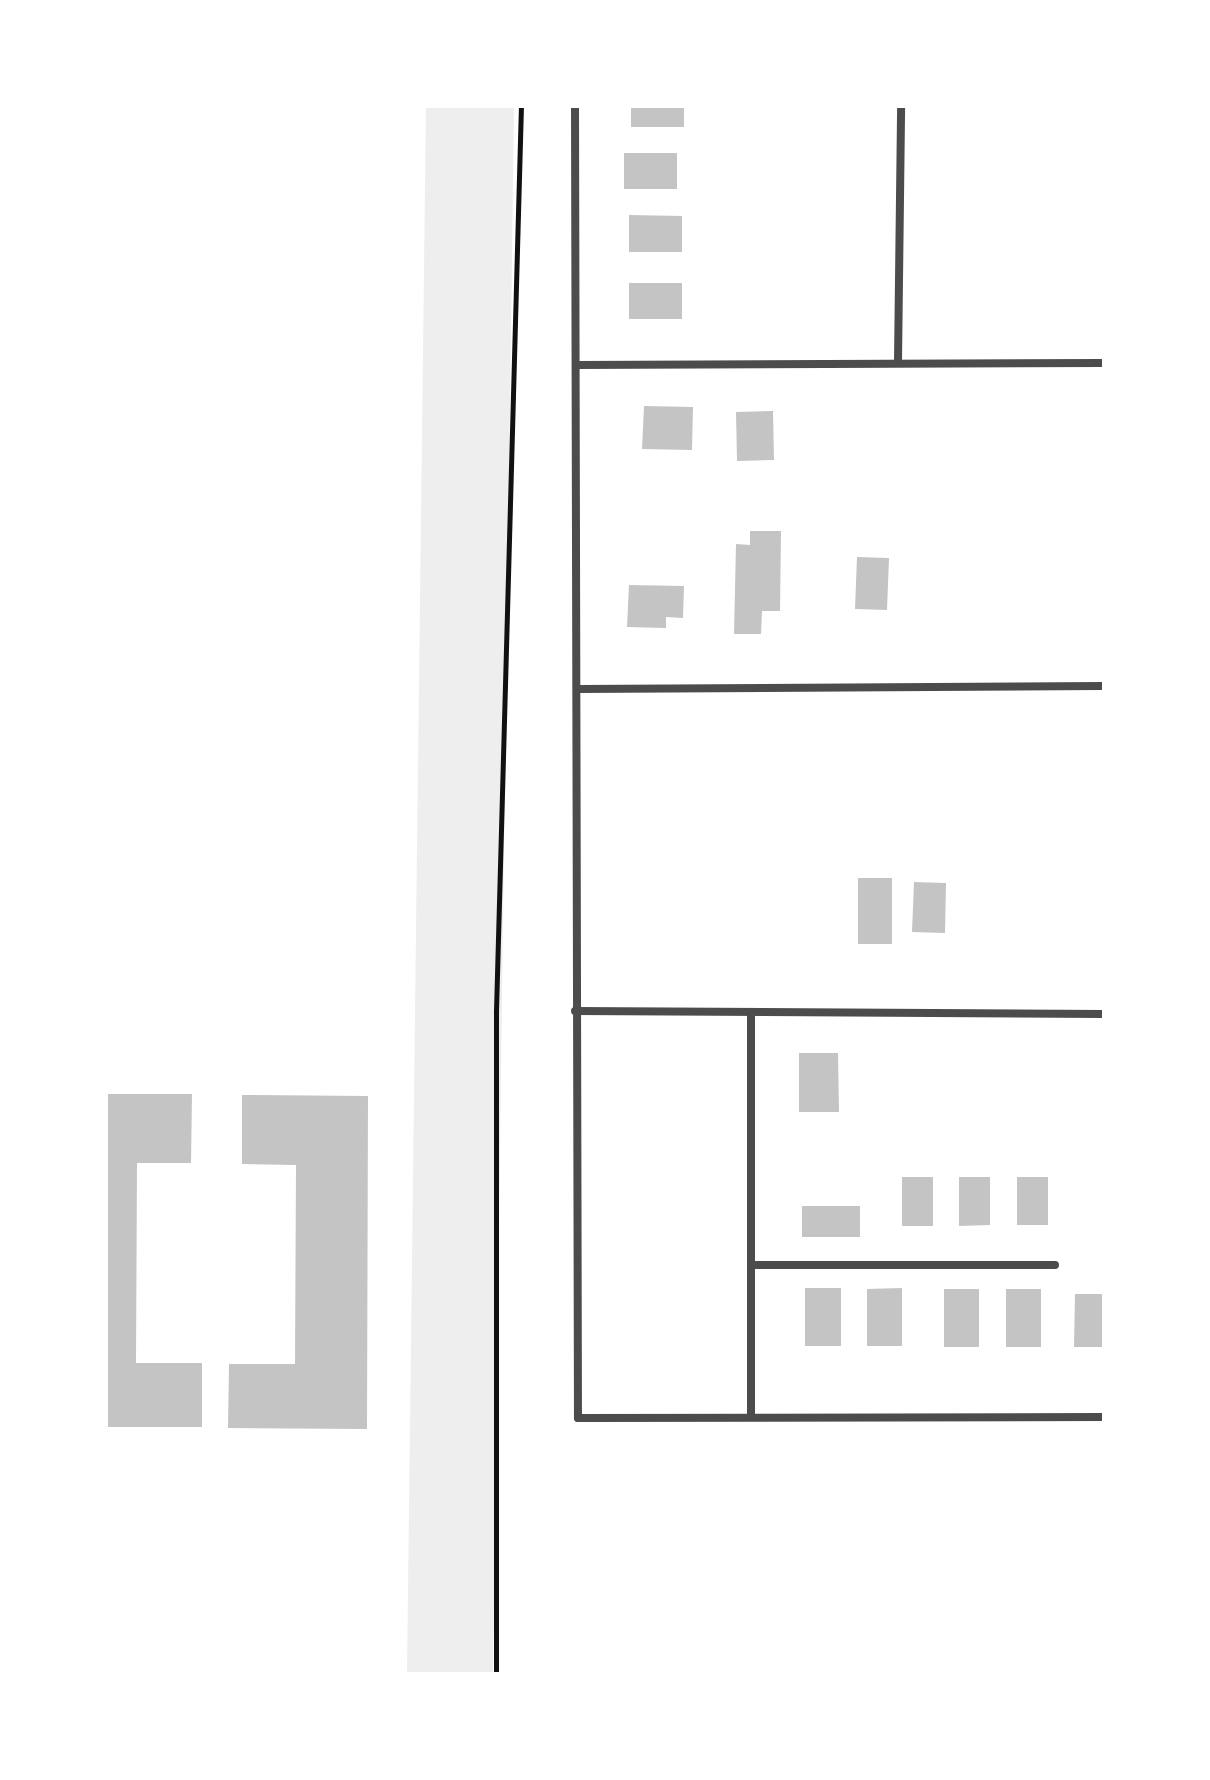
<!DOCTYPE html>
<style>
body{margin:0}
#map{position:relative;width:1210px;height:1780px;overflow:hidden;background:#fff;font-family:"Alegreya Sans",sans-serif}
div>[style]{position:absolute}
.green>*{inset:0;background:#eee}
.building>*{inset:0;background:#c4c4c4}
.path>*{height:5px;margin:-2.5px;padding:0 2.5px;transform-origin:2.5px;border-radius:2.5px;background:#111}
.minor>*{height:8px;margin:-4px;padding:0 4px;transform-origin:4px;border-radius:4px;background:#4c4c4c}
span{translate:-50% -50%;white-space:nowrap;text-align:center;line-height:1.15;-webkit-text-stroke:7px #fff;paint-order:stroke}
.frame{position:absolute;inset:0;border:108px solid #fff;pointer-events:none}
</style>
<div id="map">
<div class="green">
<i style="clip-path:polygon(426px 106px,514px 106px,493px 1674px,407px 1674px)"></i>
</div>
<div class="building">
<i style="clip-path:polygon(631px 106px,684px 106px,684px 127px,631px 127px)"></i>
<i style="clip-path:polygon(624px 153px,677px 153px,677px 189px,624px 189px)"></i>
<i style="clip-path:polygon(629px 215px,682px 216px,682px 252px,629px 252px)"></i>
<i style="clip-path:polygon(629px 283px,682px 283px,682px 319px,629px 319px)"></i>
<i style="clip-path:polygon(644px 406px,693px 407px,692px 450px,642px 449px)"></i>
<i style="clip-path:polygon(773px 411px,774px 460px,737px 461px,736px 412px)"></i>
<i style="clip-path:polygon(750px 531px,781px 531px,780px 611px,762px 611px,761px 634px,734px 634px,736px 544px,750px 545px)"></i>
<i style="clip-path:polygon(857px 557px,889px 558px,887px 610px,855px 609px)"></i>
<i style="clip-path:polygon(629px 585px,684px 586px,683px 618px,666px 617px,666px 628px,627px 627px)"></i>
<i style="clip-path:polygon(858px 878px,892px 878px,892px 944px,858px 944px)"></i>
<i style="clip-path:polygon(914px 882px,946px 883px,945px 933px,912px 932px)"></i>
<i style="clip-path:polygon(799px 1053px,838px 1053px,839px 1112px,799px 1112px)"></i>
<i style="clip-path:polygon(106px 1094px,192px 1094px,191px 1163px,137px 1163px,136px 1363px,202px 1363px,202px 1427px,106px 1427px)"></i>
<i style="clip-path:polygon(242px 1095px,368px 1096px,367px 1429px,228px 1428px,229px 1364px,295px 1364px,296px 1165px,242px 1164px)"></i>
<i style="clip-path:polygon(902px 1177px,933px 1177px,933px 1226px,902px 1226px)"></i>
<i style="clip-path:polygon(959px 1177px,990px 1177px,990px 1225px,959px 1226px)"></i>
<i style="clip-path:polygon(1017px 1177px,1048px 1177px,1048px 1225px,1017px 1225px)"></i>
<i style="clip-path:polygon(802px 1206px,860px 1206px,860px 1237px,802px 1237px)"></i>
<i style="clip-path:polygon(805px 1288px,841px 1288px,841px 1346px,805px 1346px)"></i>
<i style="clip-path:polygon(902px 1288px,902px 1346px,867px 1346px,867px 1289px)"></i>
<i style="clip-path:polygon(944px 1289px,979px 1289px,979px 1347px,944px 1347px)"></i>
<i style="clip-path:polygon(1006px 1289px,1041px 1289px,1041px 1347px,1006px 1347px)"></i>
<i style="clip-path:polygon(1075px 1294px,1104px 1294px,1104px 1347px,1074px 1347px)"></i>
</div>
<div class="path">
<i style="left:496px;top:1674px;width:663px;rotate:-90deg"></i>
<i style="left:496px;top:1011px;width:905px;rotate:-88.42deg"></i>
</div>
<div class="minor">
<i style="left:575px;top:106px;width:1312px;rotate:89.87deg"></i>
<i style="left:578px;top:1418px;width:526px;rotate:-0.11deg"></i>
<i style="left:898px;top:362px;width:256px;rotate:-89.3deg"></i>
<i style="left:576px;top:365px;width:528px;rotate:-0.22deg"></i>
<i style="left:577px;top:689px;width:527px;rotate:-0.33deg"></i>
<i style="left:575px;top:1011px;width:529px;rotate:0.32deg"></i>
<i style="left:751px;top:1014px;width:402px;rotate:90deg"></i>
<i style="left:751px;top:1265px;width:304px"></i>
</div>
<div class="frame"></div>
</div>
